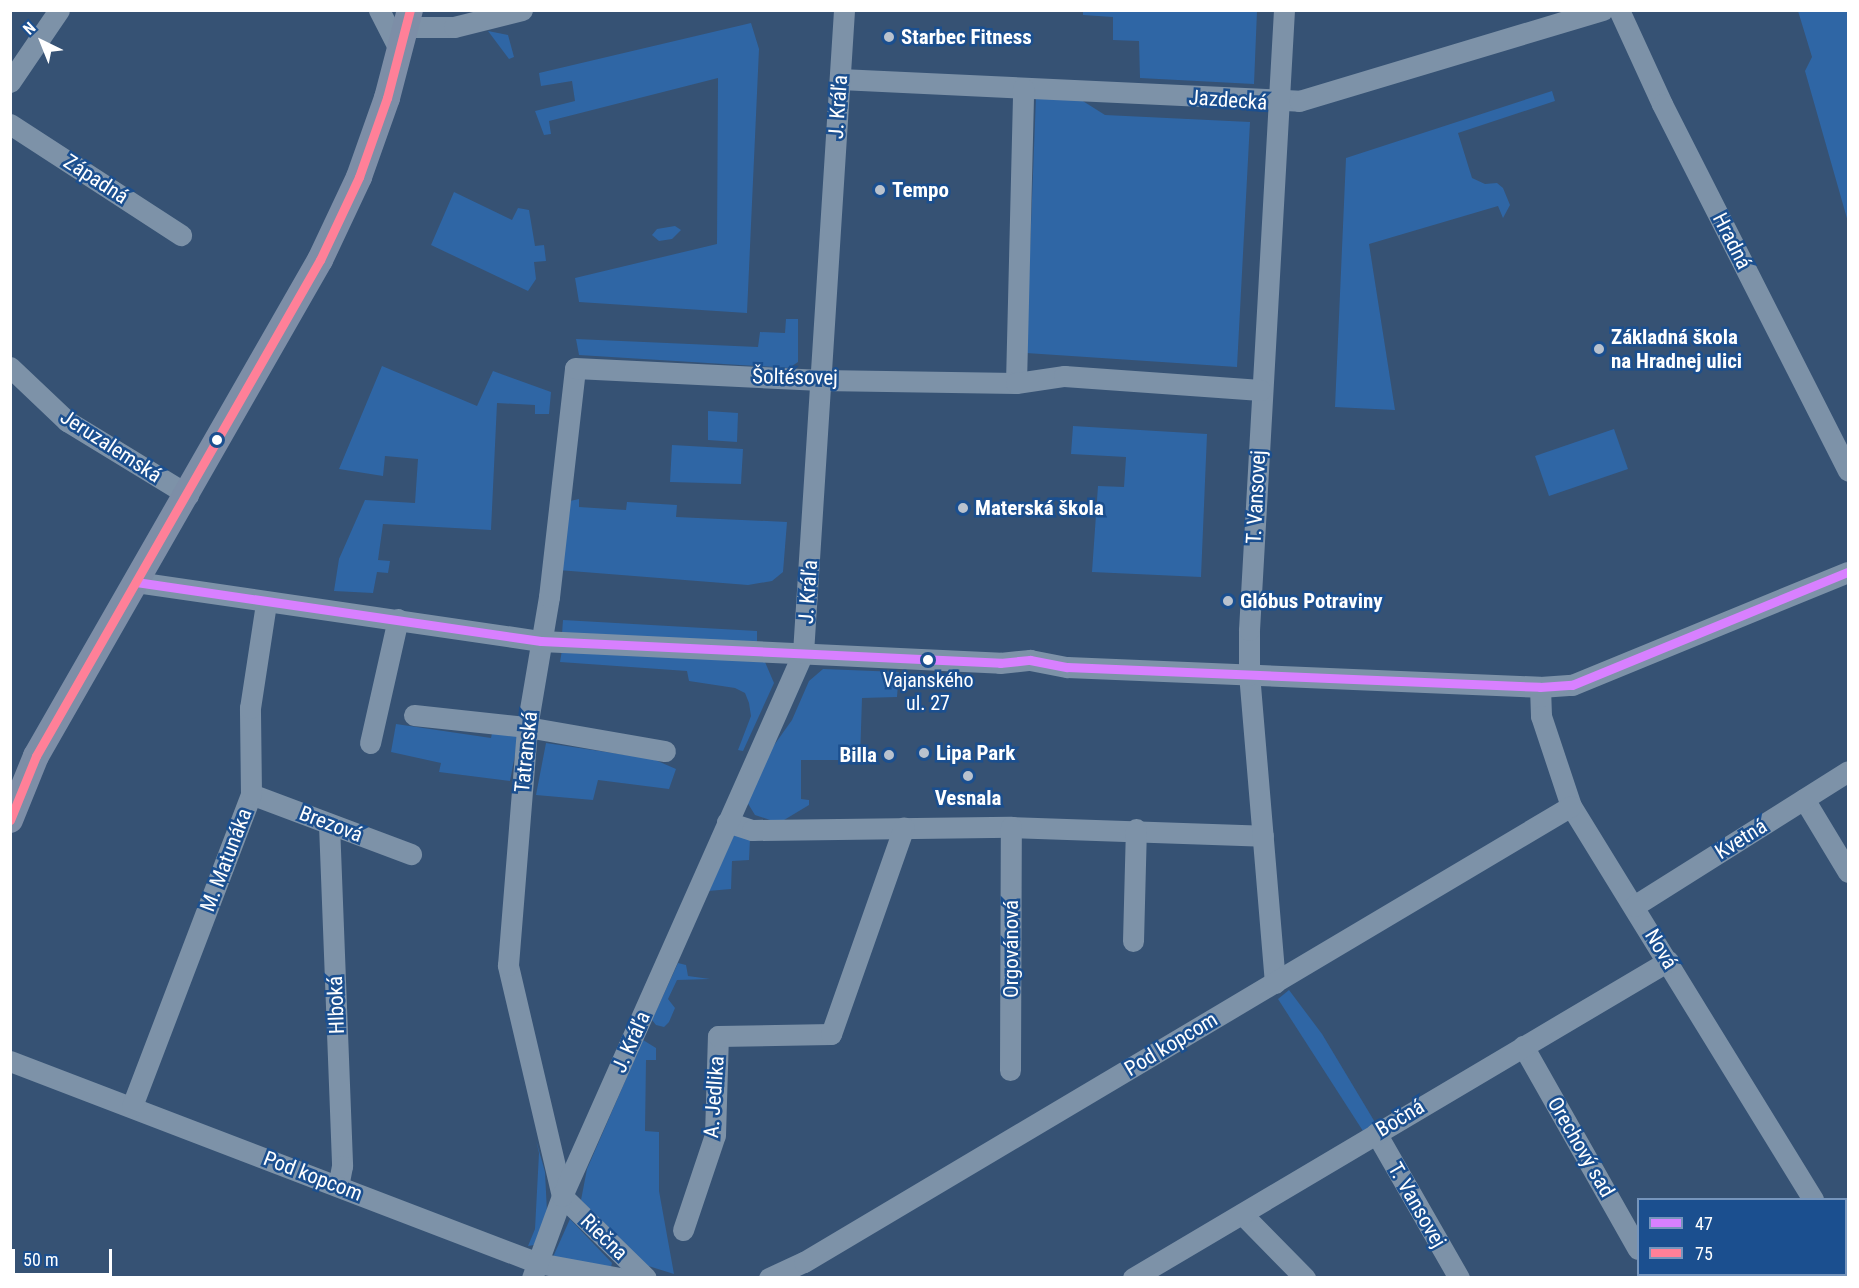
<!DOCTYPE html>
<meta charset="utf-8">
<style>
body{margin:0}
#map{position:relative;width:1859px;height:1288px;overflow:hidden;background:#365274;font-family:"Roboto Condensed",sans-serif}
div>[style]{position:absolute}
.green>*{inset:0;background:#2f66a5}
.minor>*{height:21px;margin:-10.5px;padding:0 10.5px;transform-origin:10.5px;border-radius:10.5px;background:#7d92a8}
.major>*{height:26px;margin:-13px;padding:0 13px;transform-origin:13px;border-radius:13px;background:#7d8ea7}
.bus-1>*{height:9px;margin:-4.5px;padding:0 4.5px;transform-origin:4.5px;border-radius:4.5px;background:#d880ff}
.bus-2>*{height:9px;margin:-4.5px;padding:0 4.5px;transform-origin:4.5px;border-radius:4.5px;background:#ff8098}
.dots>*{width:16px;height:16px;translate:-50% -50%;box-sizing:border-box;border:3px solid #1b4f8f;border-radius:50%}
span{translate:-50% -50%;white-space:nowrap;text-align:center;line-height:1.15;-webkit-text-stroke:5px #1b4f8f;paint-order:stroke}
.bus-label{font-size:20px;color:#fff}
.poi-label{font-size:21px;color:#fff;font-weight:700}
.left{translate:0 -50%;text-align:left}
.right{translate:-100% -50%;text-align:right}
.street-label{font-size:21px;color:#fff}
.frame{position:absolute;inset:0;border:12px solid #fff;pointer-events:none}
.legend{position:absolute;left:1637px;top:1198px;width:210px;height:78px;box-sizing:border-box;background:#1b4f8f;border:2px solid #7695bc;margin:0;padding:8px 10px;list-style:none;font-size:18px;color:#fff}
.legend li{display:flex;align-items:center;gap:12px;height:30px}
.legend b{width:30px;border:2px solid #7695bc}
.north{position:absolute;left:12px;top:12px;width:60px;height:60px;-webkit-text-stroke:4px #1b4f8f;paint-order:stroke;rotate:317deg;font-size:16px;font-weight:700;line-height:24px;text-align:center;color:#fff}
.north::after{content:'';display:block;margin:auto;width:21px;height:27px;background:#fff;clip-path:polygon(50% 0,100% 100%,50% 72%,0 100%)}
.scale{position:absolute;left:12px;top:1249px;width:100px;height:27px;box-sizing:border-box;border:3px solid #fff;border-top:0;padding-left:8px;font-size:18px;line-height:21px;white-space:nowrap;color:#fff;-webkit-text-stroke:4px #1b4f8f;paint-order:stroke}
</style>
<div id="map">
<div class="green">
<i style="clip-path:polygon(1083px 11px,1257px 11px,1254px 84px,1140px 78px,1139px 41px,1113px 40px,1113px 17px,1083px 15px)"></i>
<i style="clip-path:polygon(1798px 11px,1848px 11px,1848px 222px,1805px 71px,1812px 57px)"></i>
<i style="clip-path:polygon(751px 23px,759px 49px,747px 313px,579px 302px,575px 278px,717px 244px,718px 78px,549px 121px,551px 134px,544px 135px,535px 111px,575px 101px,572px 81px,541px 86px,539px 73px)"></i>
<i style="clip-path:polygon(488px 31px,508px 35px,514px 57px,509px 59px)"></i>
<i style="clip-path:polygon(1552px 91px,1555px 101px,1458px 133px,1472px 178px,1485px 184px,1497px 183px,1503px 188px,1510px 205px,1503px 218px,1498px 206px,1369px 244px,1395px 410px,1335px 407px,1346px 158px)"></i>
<i style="clip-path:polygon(1036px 97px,1078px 98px,1105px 115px,1250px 122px,1237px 367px,1026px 353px)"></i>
<i style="clip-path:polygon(454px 192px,512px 220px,518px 208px,529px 210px,535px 246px,544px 245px,546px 261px,534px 262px,536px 279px,528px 291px,431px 245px)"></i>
<i style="clip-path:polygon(675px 226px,681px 230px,672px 239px,659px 241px,652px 235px,657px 229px)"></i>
<i style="clip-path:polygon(786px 319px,798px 319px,798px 362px,789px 368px,579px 355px,576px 339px,758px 347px,760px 332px,785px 333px)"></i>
<i style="clip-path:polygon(382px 366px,477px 406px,493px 371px,551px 392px,549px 414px,535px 414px,535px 405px,497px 403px,491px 530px,383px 524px,378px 560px,390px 561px,388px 573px,377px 572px,373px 593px,334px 591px,339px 559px,365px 500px,415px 503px,418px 459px,385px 456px,383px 476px,339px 469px)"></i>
<i style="clip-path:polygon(708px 411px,738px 413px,737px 442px,708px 440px)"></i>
<i style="clip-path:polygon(1073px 426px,1207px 434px,1201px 577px,1092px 572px,1098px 486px,1124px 487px,1126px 457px,1071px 454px)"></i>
<i style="clip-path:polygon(1614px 429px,1628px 469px,1549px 496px,1535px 456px)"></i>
<i style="clip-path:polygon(672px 445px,743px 449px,741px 484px,670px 482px)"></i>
<i style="clip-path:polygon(579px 499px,579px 507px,626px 510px,627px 502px,677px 505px,676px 517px,787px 522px,783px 572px,772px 581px,748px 585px,558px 570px,570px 501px)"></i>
<i style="clip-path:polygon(563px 620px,757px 631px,757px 643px,562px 634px)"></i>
<i style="clip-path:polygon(562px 650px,765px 662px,774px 683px,743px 751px,738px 750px,751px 716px,749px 703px,745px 693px,735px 688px,689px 681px,687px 671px,560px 662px)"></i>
<i style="clip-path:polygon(823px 669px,899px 672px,897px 697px,862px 698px,860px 760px,801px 760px,801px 799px,809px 800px,809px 805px,779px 823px,755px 815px,747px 802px,772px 748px,792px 720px,809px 681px)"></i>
<i style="clip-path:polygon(396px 724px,491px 738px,493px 728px,519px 734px,510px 781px,439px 772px,441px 763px,391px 752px)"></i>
<i style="clip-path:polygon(546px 743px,653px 759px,676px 769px,669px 789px,598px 780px,593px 800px,536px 795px)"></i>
<i style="clip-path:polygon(736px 831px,750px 839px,749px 860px,732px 861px,731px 889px,708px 891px)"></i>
<i style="clip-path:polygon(678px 963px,686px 965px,688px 976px,710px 979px,677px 980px,668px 999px,675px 1008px,669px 1022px,664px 1027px,656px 1025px,652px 1020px)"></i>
<i style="clip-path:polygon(1289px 990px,1322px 1034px,1376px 1124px,1363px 1131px,1278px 999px)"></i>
<i style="clip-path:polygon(643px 1040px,656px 1048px,656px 1060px,646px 1060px,645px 1131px,659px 1132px,659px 1191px,674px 1274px,642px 1264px,581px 1200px,587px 1169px)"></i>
<i style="clip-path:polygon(536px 1140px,545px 1172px,547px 1212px,534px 1245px,528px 1246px,535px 1229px,539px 1153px)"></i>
<i style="clip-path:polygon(570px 1219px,612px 1263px,611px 1267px,553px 1257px)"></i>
</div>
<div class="minor">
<i style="left:379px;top:10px;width:46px;rotate:62.9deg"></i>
<i style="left:1619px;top:10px;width:103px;rotate:65.4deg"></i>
<i style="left:1662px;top:104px;width:411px;rotate:63.1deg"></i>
<i style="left:406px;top:27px;width:48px"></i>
<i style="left:454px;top:27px;width:70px;rotate:-14deg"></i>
<i style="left:840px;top:79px;width:460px;rotate:2.7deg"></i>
<i style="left:1299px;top:101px;width:317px;rotate:-16.7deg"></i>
<i style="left:10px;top:82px;width:87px;rotate:-55.8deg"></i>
<i style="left:10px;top:124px;width:204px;rotate:33deg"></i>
<i style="left:10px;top:367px;width:79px;rotate:43.5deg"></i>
<i style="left:67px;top:421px;width:142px;rotate:31.4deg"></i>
<i style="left:1016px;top:383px;width:295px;rotate:-88.6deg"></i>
<i style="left:136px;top:582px;width:409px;rotate:8.3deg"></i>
<i style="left:541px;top:641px;width:460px;rotate:2.7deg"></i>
<i style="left:1000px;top:663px;width:30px;rotate:-6deg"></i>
<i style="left:1030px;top:660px;width:38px;rotate:11deg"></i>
<i style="left:1067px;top:667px;width:473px;rotate:2.4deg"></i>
<i style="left:1540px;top:687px;width:32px;rotate:-4deg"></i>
<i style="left:1572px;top:685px;width:298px;rotate:-22.3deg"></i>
<i style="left:1540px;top:687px;width:29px;rotate:88deg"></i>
<i style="left:1541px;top:716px;width:95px;rotate:71.6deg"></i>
<i style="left:1571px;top:806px;width:462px;rotate:58.4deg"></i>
<i style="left:414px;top:715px;width:114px;rotate:6.1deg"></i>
<i style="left:527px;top:727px;width:140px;rotate:9.9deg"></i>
<i style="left:370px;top:743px;width:127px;rotate:-77.3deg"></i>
<i style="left:251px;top:794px;width:171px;rotate:20.6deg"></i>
<i style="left:1804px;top:799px;width:85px;rotate:58.9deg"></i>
<i style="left:727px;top:822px;width:26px;rotate:18deg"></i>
<i style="left:752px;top:830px;width:259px;rotate:-0.7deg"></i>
<i style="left:1011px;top:827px;width:252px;rotate:2deg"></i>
<i style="left:329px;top:824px;width:342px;rotate:87.8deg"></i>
<i style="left:342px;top:1166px;width:20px;rotate:101deg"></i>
<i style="left:1634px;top:906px;width:253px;rotate:-32.2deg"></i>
<i style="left:1133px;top:941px;width:112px;rotate:-88.5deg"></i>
<i style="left:1275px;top:983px;width:309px;rotate:-94.8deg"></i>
<i style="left:1249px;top:675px;width:45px;rotate:-90deg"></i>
<i style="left:1249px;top:630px;width:621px;rotate:-86.77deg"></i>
<i style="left:1523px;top:1046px;width:233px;rotate:60.5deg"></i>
<i style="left:10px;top:1061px;width:565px;rotate:20.94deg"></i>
<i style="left:538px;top:1263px;width:82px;rotate:10.5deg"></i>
<i style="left:1010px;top:1070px;width:243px;rotate:-89.8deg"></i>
<i style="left:132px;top:1106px;width:334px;rotate:-69.1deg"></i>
<i style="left:251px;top:794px;width:86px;rotate:-90.7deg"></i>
<i style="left:250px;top:708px;width:106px;rotate:-81.3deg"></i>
<i style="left:1376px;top:1133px;width:167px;rotate:60.2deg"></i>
<i style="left:562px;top:1196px;width:237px;rotate:-103.2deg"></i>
<i style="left:508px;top:965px;width:239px;rotate:-85.4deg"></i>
<i style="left:527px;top:727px;width:132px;rotate:-80.4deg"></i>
<i style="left:549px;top:597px;width:230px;rotate:-83.5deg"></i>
<i style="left:575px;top:368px;width:246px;rotate:2.8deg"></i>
<i style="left:821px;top:380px;width:195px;rotate:0.9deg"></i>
<i style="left:1016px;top:383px;width:49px;rotate:-8.3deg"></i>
<i style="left:1064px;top:376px;width:197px;rotate:4.1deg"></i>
<i style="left:562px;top:1196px;width:117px;rotate:44.3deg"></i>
<i style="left:1242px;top:1214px;width:90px;rotate:45.5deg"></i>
<i style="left:1846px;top:1215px;width:4px;rotate:-63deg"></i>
<i style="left:683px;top:1230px;width:100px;rotate:-71.4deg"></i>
<i style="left:715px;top:1135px;width:99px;rotate:-88.3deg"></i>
<i style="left:718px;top:1036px;width:113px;rotate:-1deg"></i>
<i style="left:831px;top:1034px;width:219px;rotate:-70.6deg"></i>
<i style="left:1653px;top:1274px;width:4px;rotate:63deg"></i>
<i style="left:532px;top:1278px;width:87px;rotate:-69.9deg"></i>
<i style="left:562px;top:1196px;width:594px;rotate:-66.07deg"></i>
<i style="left:803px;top:653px;width:644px;rotate:-86.35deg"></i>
<i style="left:769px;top:1278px;width:38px;rotate:-25deg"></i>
<i style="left:804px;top:1262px;width:892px;rotate:-30.73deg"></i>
<i style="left:1133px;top:1278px;width:622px;rotate:-30.65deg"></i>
<i style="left:1788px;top:1278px;width:5px;rotate:-53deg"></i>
</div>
<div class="major">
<i style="left:10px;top:820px;width:69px;rotate:-67.9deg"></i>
<i style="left:36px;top:756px;width:572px;rotate:-60.21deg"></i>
<i style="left:320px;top:260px;width:92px;rotate:-64.8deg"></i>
<i style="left:359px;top:177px;width:84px;rotate:-70.5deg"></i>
<i style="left:387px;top:98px;width:91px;rotate:-75.4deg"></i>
</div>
<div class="bus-1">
<i style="left:136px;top:582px;width:409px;rotate:8.3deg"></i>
<i style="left:541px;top:641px;width:460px;rotate:2.7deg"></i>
<i style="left:1000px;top:663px;width:30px;rotate:-6deg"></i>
<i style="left:1030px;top:660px;width:38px;rotate:11deg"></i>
<i style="left:1067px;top:667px;width:473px;rotate:2.4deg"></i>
<i style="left:1540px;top:687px;width:32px;rotate:-4deg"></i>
<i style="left:1572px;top:685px;width:298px;rotate:-22.3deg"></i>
</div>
<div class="bus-2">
<i style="left:10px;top:820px;width:69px;rotate:-67.9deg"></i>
<i style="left:36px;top:756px;width:572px;rotate:-60.21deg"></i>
<i style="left:320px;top:260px;width:92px;rotate:-64.8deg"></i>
<i style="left:359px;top:177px;width:84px;rotate:-70.5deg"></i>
<i style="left:387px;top:98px;width:91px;rotate:-75.4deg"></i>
</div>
<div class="dots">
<i style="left:889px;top:37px;background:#b9c2ce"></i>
<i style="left:880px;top:190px;background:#b9c2ce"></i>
<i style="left:1599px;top:349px;background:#b9c2ce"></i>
<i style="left:217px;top:440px;background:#fff"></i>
<i style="left:963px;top:508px;background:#b9c2ce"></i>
<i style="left:1228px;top:601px;background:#b9c2ce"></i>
<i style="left:928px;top:660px;background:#fff"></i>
<i style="left:924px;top:753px;background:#b9c2ce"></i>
<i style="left:889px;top:755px;background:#b9c2ce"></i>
<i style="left:968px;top:776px;background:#b9c2ce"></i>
</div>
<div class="bus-label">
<span style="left:928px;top:692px">Vajanského<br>ul. 27</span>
</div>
<div class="poi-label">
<span class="left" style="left:901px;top:37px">Starbec Fitness</span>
<span class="left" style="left:892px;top:190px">Tempo</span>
<span class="left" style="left:1611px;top:349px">Základná škola<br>na Hradnej ulici</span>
<span class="left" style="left:975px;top:508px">Materská škola</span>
<span class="left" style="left:1240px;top:601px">Glóbus Potraviny</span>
<span class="left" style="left:936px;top:753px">Lipa Park</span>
<span class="right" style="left:877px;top:755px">Billa</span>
<span style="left:968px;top:798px">Vesnala</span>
</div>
<div class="street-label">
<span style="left:1228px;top:100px;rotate:4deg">Jazdecká</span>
<span style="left:838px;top:107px;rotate:-86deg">J. Kráľa</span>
<span style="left:96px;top:179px;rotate:33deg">Západná</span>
<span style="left:1732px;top:241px;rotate:63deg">Hradná</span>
<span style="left:795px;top:377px;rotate:1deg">Šoltésovej</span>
<span style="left:111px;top:446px;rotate:33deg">Jeruzalemská</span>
<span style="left:1256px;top:497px;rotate:-87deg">T. Vansovej</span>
<span style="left:808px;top:592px;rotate:-86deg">J. Kráľa</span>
<span style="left:526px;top:752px;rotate:-84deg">Tatranská</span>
<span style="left:331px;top:824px;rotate:21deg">Brezová</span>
<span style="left:1741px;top:839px;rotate:-32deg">Kvetná</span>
<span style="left:226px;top:860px;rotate:-69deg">M. Matunáka</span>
<span style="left:1011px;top:949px;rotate:-90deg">Orgovánová</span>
<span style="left:1661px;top:949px;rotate:59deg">Nová</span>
<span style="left:336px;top:1005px;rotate:-92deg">Hlboká</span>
<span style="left:631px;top:1042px;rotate:-66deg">J. Kráľa</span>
<span style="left:1171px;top:1044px;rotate:-31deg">Pod kopcom</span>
<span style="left:714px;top:1097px;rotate:-86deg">A. Jedlika</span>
<span style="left:1400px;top:1118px;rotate:-31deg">Bočná</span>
<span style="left:1581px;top:1147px;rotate:60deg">Orechový sad</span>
<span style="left:313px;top:1176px;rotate:21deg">Pod kopcom</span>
<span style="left:1417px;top:1205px;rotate:60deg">T. Vansovej</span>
<span style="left:604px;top:1237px;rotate:44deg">Riečna</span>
</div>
<div class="frame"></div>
<ul class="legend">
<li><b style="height:8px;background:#d880ff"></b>47</li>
<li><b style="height:8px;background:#ff8098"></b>75</li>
</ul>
<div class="north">N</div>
<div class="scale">50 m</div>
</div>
